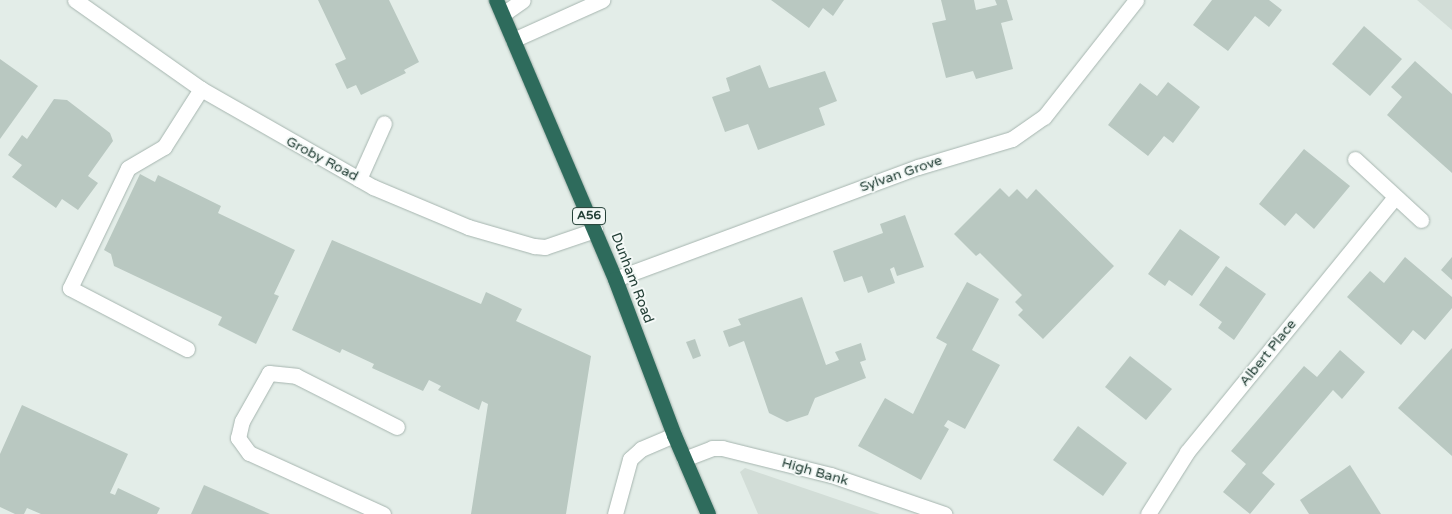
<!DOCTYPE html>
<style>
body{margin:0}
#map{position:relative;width:1452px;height:514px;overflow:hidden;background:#e3ede8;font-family:"Varela Round",sans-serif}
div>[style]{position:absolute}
.built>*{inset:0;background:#d2ddd7}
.building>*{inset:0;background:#b9c8c1}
.roads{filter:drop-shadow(0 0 1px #a6b5af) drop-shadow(0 0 1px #a6b5af)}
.minor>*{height:15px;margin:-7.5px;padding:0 7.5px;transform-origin:7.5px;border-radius:7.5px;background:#fff}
.highway>*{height:15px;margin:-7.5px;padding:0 7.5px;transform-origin:7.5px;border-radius:7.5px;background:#2e6b5c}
span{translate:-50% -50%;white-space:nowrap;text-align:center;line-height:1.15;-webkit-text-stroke:4px #f4f9f7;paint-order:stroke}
.shield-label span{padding:1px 4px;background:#f4f9f7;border:1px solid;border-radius:4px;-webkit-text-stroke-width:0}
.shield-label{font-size:12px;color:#233f36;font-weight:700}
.street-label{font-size:14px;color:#233f36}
</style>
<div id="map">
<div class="built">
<i style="clip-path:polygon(1417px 0,1452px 0,1452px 30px)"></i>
<i style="clip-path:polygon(745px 468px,880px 514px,758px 514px,740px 472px)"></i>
</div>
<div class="building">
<i style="clip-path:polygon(318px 0,389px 0,419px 62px,404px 70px,406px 73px,361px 95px,356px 85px,347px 89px,335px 64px,346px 59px)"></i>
<i style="clip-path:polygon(771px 0,844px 0,833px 16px,823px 8px,809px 28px)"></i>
<i style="clip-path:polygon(941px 0,974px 0,976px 10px,997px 5px,995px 0,1007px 0,1013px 20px,1001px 23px,1013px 69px,976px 79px,973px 71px,946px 78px,932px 23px,946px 20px)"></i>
<i style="clip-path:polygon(1212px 0,1269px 0,1282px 10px,1269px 27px,1255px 16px,1228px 51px,1193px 25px)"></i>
<i style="clip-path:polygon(1364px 26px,1402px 59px,1370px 96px,1332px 64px)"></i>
<i style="clip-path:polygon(0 59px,38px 86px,0 139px)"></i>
<i style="clip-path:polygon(1415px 61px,1452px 94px,1452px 173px,1387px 115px,1402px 97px,1391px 87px)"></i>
<i style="clip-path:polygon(760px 65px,769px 88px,825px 71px,837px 101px,819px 108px,825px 125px,758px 150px,748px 124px,725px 132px,712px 97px,730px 91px,726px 78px)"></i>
<i style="clip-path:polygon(1168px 82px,1200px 107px,1173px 143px,1164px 136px,1148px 156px,1108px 125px,1140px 83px,1157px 96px)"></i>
<i style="clip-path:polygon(54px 99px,67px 100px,110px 133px,113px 141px,88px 176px,98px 183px,78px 210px,62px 199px,56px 208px,12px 177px,22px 165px,8px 155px,22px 135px,27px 139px)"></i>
<i style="clip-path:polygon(1304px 149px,1350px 186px,1314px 229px,1296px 213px,1285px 226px,1259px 204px)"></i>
<i style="clip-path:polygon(140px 174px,155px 182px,158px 175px,221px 206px,218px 213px,295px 250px,274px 294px,279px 296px,256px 344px,218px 325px,222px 317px,114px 266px,111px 254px,104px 250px)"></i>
<i style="clip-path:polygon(1000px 188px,1009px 197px,1017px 189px,1027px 199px,1036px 189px,1114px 266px,1043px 339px,1018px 315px,1023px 310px,1015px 302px,1022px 295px,980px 253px,976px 256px,954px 234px)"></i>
<i style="clip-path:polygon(905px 215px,924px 267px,897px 276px,894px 267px,890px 269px,895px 283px,868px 293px,862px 276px,844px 282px,833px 251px,883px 233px,880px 224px)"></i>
<i style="clip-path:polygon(1180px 229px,1220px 257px,1192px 296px,1169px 280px,1165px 286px,1148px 274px)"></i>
<i style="clip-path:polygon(332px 240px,481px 304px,486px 292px,522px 309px,516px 321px,591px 356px,566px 514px,471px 514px,488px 404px,482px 401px,479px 410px,438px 390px,441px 386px,429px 380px,423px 391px,372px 368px,374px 364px,342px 349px,340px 353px,292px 330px)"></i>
<i style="clip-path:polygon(1405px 257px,1452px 297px,1452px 308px,1425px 340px,1413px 330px,1401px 345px,1347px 297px,1370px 271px,1384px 283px)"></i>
<i style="clip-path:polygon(1452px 257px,1452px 280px,1441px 270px)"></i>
<i style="clip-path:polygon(1226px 266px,1266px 294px,1234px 340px,1218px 328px,1222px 322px,1199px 305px)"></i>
<i style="clip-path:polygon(967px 282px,999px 299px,972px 350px,1000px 365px,965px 429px,948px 420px,944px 426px,949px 429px,921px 480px,858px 446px,885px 398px,913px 414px,947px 344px,936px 338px)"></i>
<i style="clip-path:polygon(802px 297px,826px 365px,839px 360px,835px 352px,861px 343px,866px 360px,860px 362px,866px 378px,815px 398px,808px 415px,787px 422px,769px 413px,744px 341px,729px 347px,723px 331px,741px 325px,738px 319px)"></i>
<i style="clip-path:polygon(695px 339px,701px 356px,693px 359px,686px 342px)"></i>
<i style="clip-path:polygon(1452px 348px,1452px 456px,1398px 408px)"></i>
<i style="clip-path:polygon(1340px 350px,1365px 372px,1342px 399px,1333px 390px,1262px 473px,1275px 484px,1250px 514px,1223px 492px,1246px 464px,1231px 451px,1304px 366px,1317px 377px)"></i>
<i style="clip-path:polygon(1130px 356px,1172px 389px,1146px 420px,1105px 387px)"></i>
<i style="clip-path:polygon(22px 405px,128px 454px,110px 493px,115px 495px,118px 488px,160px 508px,157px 514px,41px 514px,27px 508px,24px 514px,15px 514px,0 507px,0 454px)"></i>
<i style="clip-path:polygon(1078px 426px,1127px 463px,1103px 496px,1053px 460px)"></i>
<i style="clip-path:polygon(1350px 465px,1381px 514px,1309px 514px,1300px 500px)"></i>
<i style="clip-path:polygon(204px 485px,270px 514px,191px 514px)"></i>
</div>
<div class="roads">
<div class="minor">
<i style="left:75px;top:0;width:154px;rotate:35.2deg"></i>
<i style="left:201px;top:89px;width:198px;rotate:29.7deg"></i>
<i style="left:373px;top:187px;width:103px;rotate:22.8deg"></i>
<i style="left:468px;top:227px;width:69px;rotate:16.1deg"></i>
<i style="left:534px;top:246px;width:11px;rotate:5deg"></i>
<i style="left:545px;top:247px;width:53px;rotate:-18.8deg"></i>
<i style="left:503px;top:14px;width:24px;rotate:-35deg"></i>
<i style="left:513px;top:40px;width:98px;rotate:-24.2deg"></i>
<i style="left:1355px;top:159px;width:90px;rotate:42.7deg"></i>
<i style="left:359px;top:179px;width:61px;rotate:-65.9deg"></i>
<i style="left:615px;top:279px;width:323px;rotate:-20.3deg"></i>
<i style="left:918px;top:167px;width:98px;rotate:-16.6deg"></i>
<i style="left:1012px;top:139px;width:39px;rotate:-35deg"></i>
<i style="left:1044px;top:117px;width:149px;rotate:-51.8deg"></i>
<i style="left:187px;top:349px;width:132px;rotate:-152.5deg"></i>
<i style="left:70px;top:288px;width:133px;rotate:-64.2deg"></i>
<i style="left:128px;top:168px;width:42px;rotate:-30.3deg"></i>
<i style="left:164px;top:147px;width:69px;rotate:-57.5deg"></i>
<i style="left:684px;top:459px;width:30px;rotate:-21deg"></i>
<i style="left:712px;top:448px;width:10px"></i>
<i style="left:722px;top:448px;width:112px;rotate:13.9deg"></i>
<i style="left:831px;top:475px;width:120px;rotate:19deg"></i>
<i style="left:383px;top:514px;width:147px;rotate:-155.5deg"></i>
<i style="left:249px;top:453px;width:19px;rotate:-126deg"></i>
<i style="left:238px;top:438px;width:17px;rotate:-77deg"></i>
<i style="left:242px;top:421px;width:55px;rotate:-60.6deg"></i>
<i style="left:269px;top:373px;width:27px;rotate:6deg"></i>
<i style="left:296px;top:376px;width:113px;rotate:26.8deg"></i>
<i style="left:615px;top:514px;width:57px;rotate:-74.7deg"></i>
<i style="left:630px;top:459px;width:15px;rotate:-42deg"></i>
<i style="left:641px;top:449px;width:36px;rotate:-23deg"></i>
<i style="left:1148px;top:514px;width:73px;rotate:-57.8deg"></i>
<i style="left:1187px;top:452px;width:329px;rotate:-50.8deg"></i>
</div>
<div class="highway">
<i style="left:496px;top:0;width:303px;rotate:66.9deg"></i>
<i style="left:615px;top:279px;width:167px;rotate:69.3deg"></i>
<i style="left:674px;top:435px;width:86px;rotate:66.7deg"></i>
</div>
</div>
<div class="shield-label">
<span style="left:589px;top:216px">A56</span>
</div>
<div class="street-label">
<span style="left:322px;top:159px;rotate:28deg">Groby Road</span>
<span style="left:901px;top:174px;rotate:-19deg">Sylvan Grove</span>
<span style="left:632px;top:278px;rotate:69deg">Dunham Road</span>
<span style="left:1268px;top:353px;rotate:-51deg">Albert Place</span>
<span style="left:815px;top:472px;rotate:16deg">High Bank</span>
</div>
</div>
